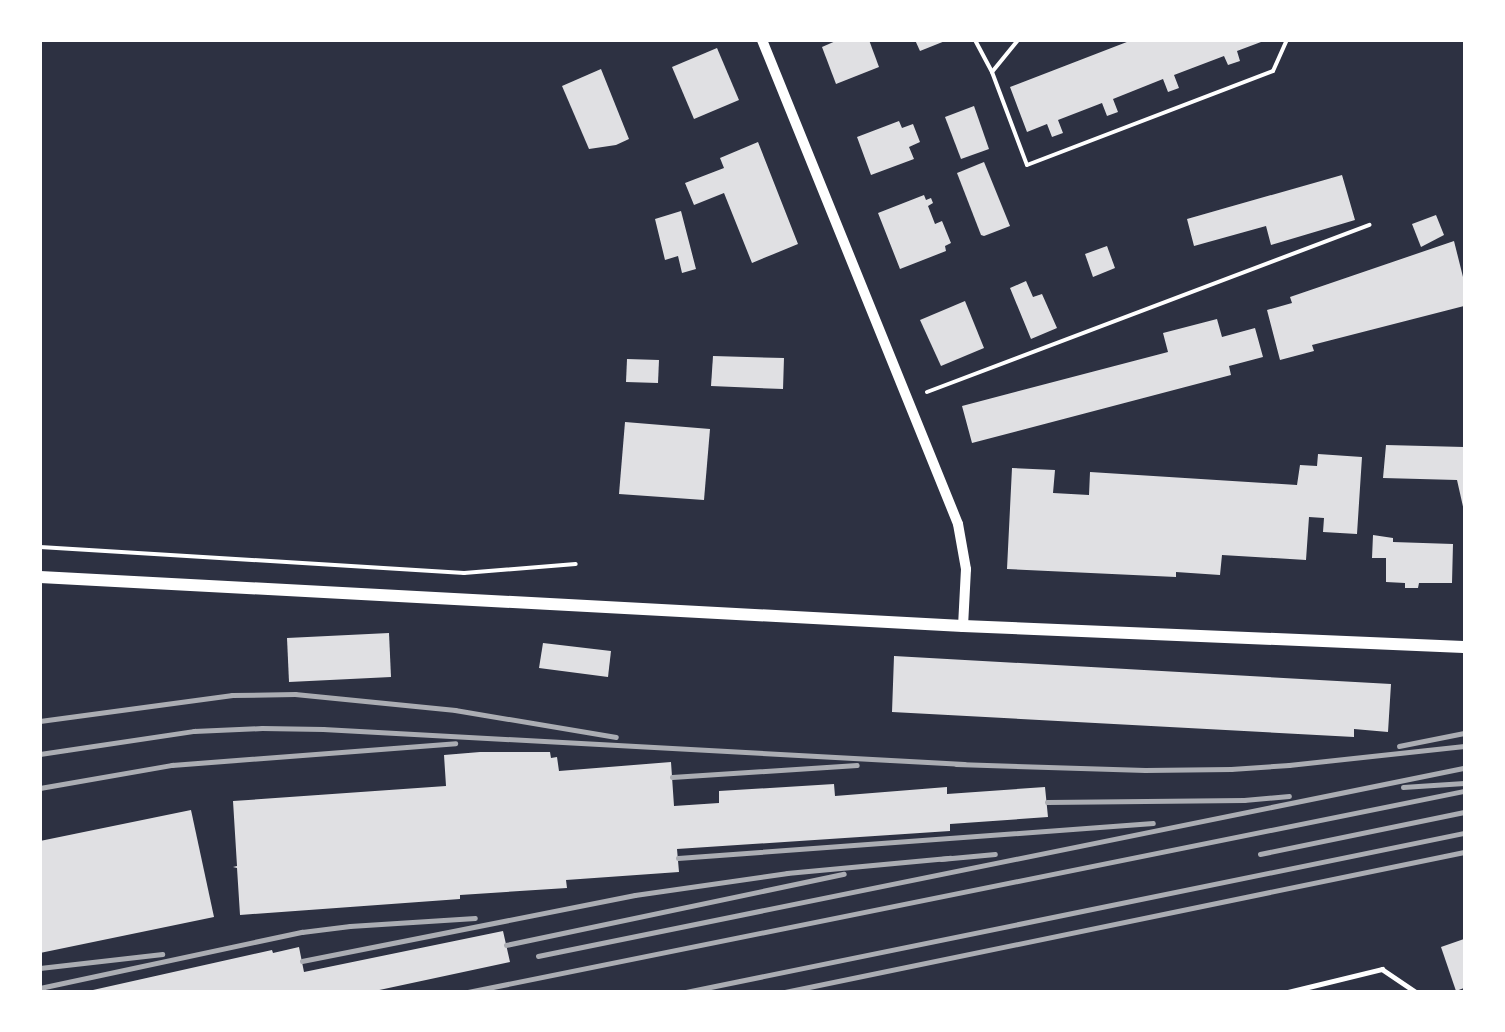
<!DOCTYPE html>
<style>
body{margin:0}
#map{position:relative;width:1505px;height:1032px;overflow:hidden;background:#2d3142;font-family:Barlow,sans-serif}
div>[style]{position:absolute}
.building>*{inset:0;background:#e0e0e3}
.path>*{height:4px;margin:-2px;padding:0 2px;transform-origin:2px;border-radius:2px;background:#fff}
.service>*{height:4.5px;margin:-2.25px;padding:0 2.25px;transform-origin:2.25px;border-radius:2.25px;background:#fff}
.tertiary>*{height:10px;margin:-5px;padding:0 5px;transform-origin:5px;border-radius:5px;background:#fff}
.secondary>*{height:12px;margin:-6px;padding:0 6px;transform-origin:6px;border-radius:6px;background:#fff}
.rail>*{height:4.5px;margin:-2.25px;padding:0 2.25px;transform-origin:2.25px;border-radius:2.25px;background:#abadb3}
span{translate:-50% -50%;white-space:nowrap;text-align:center;line-height:1.15;-webkit-text-stroke:6px #fff;paint-order:stroke}
.frame{position:absolute;inset:0;border:42px solid #fff;pointer-events:none}
</style>
<div id="map">
<div class="building">
<i style="clip-path:polygon(838px 40px,869px 40px,879px 67px,836px 84px,822px 47px)"></i>
<i style="clip-path:polygon(915px 40px,945px 40px,945px 41px,920px 51px)"></i>
<i style="clip-path:polygon(1132px 40px,1261px 42px,1237px 51px,1240px 61px,1228px 65px,1224px 56px,1174px 75px,1179px 88px,1168px 92px,1163px 79px,1113px 99px,1118px 112px,1107px 116px,1102px 103px,1058px 120px,1063px 133px,1052px 137px,1047px 124px,1027px 132px,1010px 87px)"></i>
<i style="clip-path:polygon(717px 48px,739px 100px,694px 119px,672px 67px)"></i>
<i style="clip-path:polygon(601px 69px,629px 139px,616px 145px,589px 149px,562px 86px)"></i>
<i style="clip-path:polygon(974px 106px,989px 149px,961px 159px,945px 117px)"></i>
<i style="clip-path:polygon(899px 121px,902px 128px,913px 124px,920px 142px,909px 147px,914px 159px,871px 175px,857px 137px)"></i>
<i style="clip-path:polygon(758px 142px,798px 244px,752px 263px,724px 193px,694px 205px,685px 183px,724px 168px,720px 158px)"></i>
<i style="clip-path:polygon(984px 162px,1010px 226px,984px 236px,981px 235px,957px 173px)"></i>
<i style="clip-path:polygon(1342px 175px,1355px 220px,1271px 245px,1266px 226px,1194px 246px,1187px 219px)"></i>
<i style="clip-path:polygon(924px 195px,926px 200px,931px 198px,933px 203px,928px 206px,935px 224px,942px 221px,951px 243px,945px 246px,946px 251px,900px 269px,878px 213px)"></i>
<i style="clip-path:polygon(681px 211px,696px 269px,682px 273px,678px 256px,665px 260px,655px 219px)"></i>
<i style="clip-path:polygon(1436px 215px,1444px 235px,1421px 247px,1412px 224px)"></i>
<i style="clip-path:polygon(1454px 241px,1464px 281px,1464px 306px,1312px 345px,1314px 351px,1280px 360px,1267px 310px,1292px 303px,1290px 297px)"></i>
<i style="clip-path:polygon(1107px 246px,1115px 268px,1093px 277px,1085px 254px)"></i>
<i style="clip-path:polygon(1026px 281px,1033px 297px,1042px 294px,1057px 328px,1031px 339px,1010px 288px)"></i>
<i style="clip-path:polygon(965px 301px,984px 348px,941px 366px,920px 320px)"></i>
<i style="clip-path:polygon(1217px 319px,1222px 337px,1255px 328px,1263px 357px,1229px 366px,1231px 375px,972px 443px,962px 406px,1168px 352px,1163px 333px)"></i>
<i style="clip-path:polygon(713px 356px,784px 358px,783px 389px,711px 386px)"></i>
<i style="clip-path:polygon(627px 359px,659px 360px,658px 383px,626px 382px)"></i>
<i style="clip-path:polygon(625px 422px,710px 429px,704px 500px,619px 494px)"></i>
<i style="clip-path:polygon(1386px 445px,1464px 447px,1464px 511px,1457px 480px,1383px 478px)"></i>
<i style="clip-path:polygon(1318px 454px,1362px 457px,1357px 534px,1323px 532px,1324px 518px,1309px 517px,1306px 560px,1222px 555px,1220px 575px,1176px 572px,1176px 577px,1007px 569px,1012px 468px,1055px 470px,1053px 493px,1089px 495px,1090px 472px,1297px 485px,1300px 465px,1317px 466px)"></i>
<i style="clip-path:polygon(1373px 535px,1393px 538px,1393px 542px,1453px 544px,1452px 583px,1419px 583px,1418px 588px,1405px 588px,1405px 583px,1386px 582px,1386px 558px,1372px 558px)"></i>
<i style="clip-path:polygon(389px 633px,391px 677px,289px 682px,287px 638px)"></i>
<i style="clip-path:polygon(543px 643px,611px 651px,608px 677px,539px 668px)"></i>
<i style="clip-path:polygon(894px 656px,1391px 684px,1388px 732px,1354px 729px,1354px 737px,892px 712px)"></i>
<i style="clip-path:polygon(480px 752px,550px 752px,551px 758px,557px 757px,559px 771px,671px 762px,674px 806px,719px 803px,719px 791px,834px 784px,835px 796px,947px 787px,947px 794px,1045px 787px,1048px 817px,950px 824px,950px 831px,677px 849px,679px 872px,566px 880px,567px 888px,460px 895px,460px 899px,240px 915px,237px 868px,233px 867px,237px 866px,233px 801px,446px 786px,444px 755px)"></i>
<i style="clip-path:polygon(191px 810px,214px 917px,40px 953px,40px 841px)"></i>
<i style="clip-path:polygon(503px 931px,510px 962px,370px 992px,84px 992px,272px 950px,273px 953px,299px 947px,304px 972px)"></i>
<i style="clip-path:polygon(1464px 939px,1464px 988px,1456px 991px,1441px 947px)"></i>
</div>
<div class="path">
<i style="left:975px;top:40px;width:36px;rotate:62deg"></i>
<i style="left:992px;top:72px;width:99px;rotate:69.4deg"></i>
<i style="left:1027px;top:165px;width:263px;rotate:-20.9deg"></i>
<i style="left:1273px;top:71px;width:34px;rotate:-66deg"></i>
<i style="left:992px;top:72px;width:41px;rotate:-50.9deg"></i>
<i style="left:927px;top:392px;width:473px;rotate:-20.7deg"></i>
<i style="left:40px;top:547px;width:425px;rotate:3.5deg"></i>
<i style="left:464px;top:573px;width:112px;rotate:-4.6deg"></i>
</div>
<div class="service">
<i style="left:1288px;top:992px;width:97px;rotate:-13.7deg"></i>
<i style="left:1382px;top:969px;width:41px;rotate:34.1deg"></i>
</div>
<div class="tertiary">
<i style="left:762px;top:40px;width:522px;rotate:67.95deg"></i>
<i style="left:958px;top:524px;width:46px;rotate:79.9deg"></i>
<i style="left:966px;top:569px;width:57px;rotate:93deg"></i>
</div>
<div class="secondary">
<i style="left:40px;top:577px;width:924px;rotate:3.04deg"></i>
<i style="left:963px;top:626px;width:501px;rotate:2.4deg"></i>
</div>
<div class="rail">
<i style="left:40px;top:721px;width:194px;rotate:-7.7deg"></i>
<i style="left:232px;top:695px;width:63px;rotate:-0.9deg"></i>
<i style="left:295px;top:694px;width:161px;rotate:5.7deg"></i>
<i style="left:455px;top:710px;width:163px;rotate:9.5deg"></i>
<i style="left:1399px;top:746px;width:66px;rotate:-11.3deg"></i>
<i style="left:40px;top:754px;width:156px;rotate:-8.5deg"></i>
<i style="left:194px;top:731px;width:68px;rotate:-2.5deg"></i>
<i style="left:262px;top:728px;width:61px;rotate:0.9deg"></i>
<i style="left:323px;top:729px;width:642px;rotate:3.13deg"></i>
<i style="left:956px;top:764px;width:189px;rotate:1.8deg"></i>
<i style="left:1145px;top:770px;width:86px;rotate:-0.7deg"></i>
<i style="left:1231px;top:769px;width:58px;rotate:-3.9deg"></i>
<i style="left:1289px;top:765px;width:176px;rotate:-6.2deg"></i>
<i style="left:672px;top:777px;width:185px;rotate:-3.7deg"></i>
<i style="left:1403px;top:787px;width:61px;rotate:-3.8deg"></i>
<i style="left:40px;top:788px;width:134px;rotate:-9.9deg"></i>
<i style="left:172px;top:765px;width:284px;rotate:-4.4deg"></i>
<i style="left:1047px;top:802px;width:197px;rotate:-0.6deg"></i>
<i style="left:1244px;top:800px;width:45px;rotate:-5.1deg"></i>
<i style="left:1260px;top:854px;width:208px;rotate:-11.6deg"></i>
<i style="left:678px;top:858px;width:476px;rotate:-4.2deg"></i>
<i style="left:941px;top:859px;width:54px;rotate:-5.3deg"></i>
<i style="left:506px;top:945px;width:345px;rotate:-11.9deg"></i>
<i style="left:538px;top:956px;width:945px;rotate:-11.48deg"></i>
<i style="left:302px;top:961px;width:339px;rotate:-11.2deg"></i>
<i style="left:635px;top:895px;width:154px;rotate:-8.2deg"></i>
<i style="left:787px;top:873px;width:164px;rotate:-5.3deg"></i>
<i style="left:40px;top:968px;width:123px;rotate:-6.5deg"></i>
<i style="left:40px;top:988px;width:268px;rotate:-12.1deg"></i>
<i style="left:302px;top:932px;width:48px;rotate:-7.1deg"></i>
<i style="left:350px;top:926px;width:125px;rotate:-3.7deg"></i>
<i style="left:468px;top:992px;width:1016px;rotate:-11.41deg"></i>
<i style="left:686px;top:992px;width:794px;rotate:-11.55deg"></i>
<i style="left:785px;top:992px;width:693px;rotate:-11.65deg"></i>
</div>
<div class="frame"></div>
</div>
